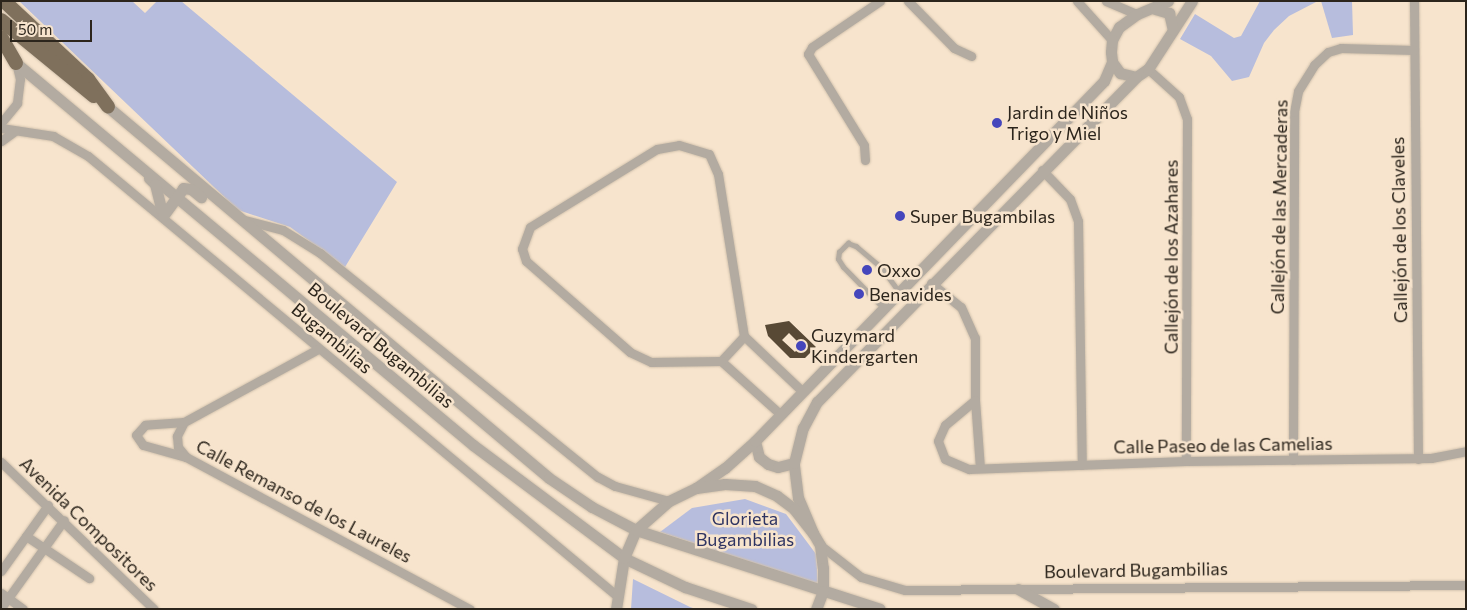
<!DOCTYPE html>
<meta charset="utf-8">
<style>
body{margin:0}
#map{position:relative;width:1467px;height:610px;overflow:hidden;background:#f7e4cd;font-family:Commissioner,sans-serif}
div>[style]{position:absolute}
.green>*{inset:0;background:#b7bddd}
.building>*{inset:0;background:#584935}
.roads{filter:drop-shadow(0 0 1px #d2c2ad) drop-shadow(0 0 1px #d2c2ad)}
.service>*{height:4.5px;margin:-2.25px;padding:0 2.25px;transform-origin:2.25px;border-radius:2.25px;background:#b3aba1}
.minor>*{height:9px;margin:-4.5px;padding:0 4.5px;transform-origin:4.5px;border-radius:4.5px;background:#b3aba1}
.tertiary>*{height:11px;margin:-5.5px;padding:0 5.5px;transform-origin:5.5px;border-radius:5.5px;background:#b3aba1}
.trunk>*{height:14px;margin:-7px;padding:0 7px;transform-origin:7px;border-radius:7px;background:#7f705c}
.dots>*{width:14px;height:14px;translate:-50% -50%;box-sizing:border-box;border:2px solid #f7e4cd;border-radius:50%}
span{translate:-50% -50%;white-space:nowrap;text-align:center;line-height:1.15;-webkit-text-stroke:5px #f7e4cd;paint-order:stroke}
.poi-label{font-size:18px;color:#2c251c}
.left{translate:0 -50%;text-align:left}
.street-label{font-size:18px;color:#2c251c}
.park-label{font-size:18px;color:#2e3462}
.frame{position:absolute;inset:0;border:2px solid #2c251c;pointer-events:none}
.scale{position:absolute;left:10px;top:20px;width:82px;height:22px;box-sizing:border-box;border:2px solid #2c251c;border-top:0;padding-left:6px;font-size:15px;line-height:18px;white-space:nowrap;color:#2c251c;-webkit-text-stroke:4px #f7e4cd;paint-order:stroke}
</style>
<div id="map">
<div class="green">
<i style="clip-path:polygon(19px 1px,132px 1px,145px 13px,157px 1px,181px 1px,397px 182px,345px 267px,290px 227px,238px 210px)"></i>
<i style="clip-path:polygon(1260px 1px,1318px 1px,1289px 16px,1274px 30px,1264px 43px,1249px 77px,1232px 81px,1211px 56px,1180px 39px,1195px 14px,1234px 38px,1241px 36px)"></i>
<i style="clip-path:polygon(1321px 1px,1352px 1px,1353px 35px,1332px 38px)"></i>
<i style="clip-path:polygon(745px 499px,786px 514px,816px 554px,818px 584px,660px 532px,692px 508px)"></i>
<i style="clip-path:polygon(633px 579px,690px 607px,696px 609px,631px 609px)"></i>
</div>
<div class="building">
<i style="clip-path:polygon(evenodd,789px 321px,816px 347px,805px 358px,790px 358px,768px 336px,765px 325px,789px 321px,789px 333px,801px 345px,795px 352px,782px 340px,789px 333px)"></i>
</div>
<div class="roads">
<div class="service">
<i style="left:883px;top:308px;width:57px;rotate:-134.3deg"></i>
<i style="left:843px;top:267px;width:9px;rotate:-122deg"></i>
<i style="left:838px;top:259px;width:7px;rotate:-82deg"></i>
<i style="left:839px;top:252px;width:13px;rotate:-45deg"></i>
<i style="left:848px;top:243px;width:9px;rotate:21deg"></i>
<i style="left:856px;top:246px;width:34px;rotate:40deg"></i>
<i style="left:882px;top:268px;width:29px;rotate:54deg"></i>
</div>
<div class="minor">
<i style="left:908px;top:1px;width:66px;rotate:45.6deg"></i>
<i style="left:954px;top:48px;width:19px;rotate:25deg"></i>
<i style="left:1077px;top:1px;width:52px;rotate:48.1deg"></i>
<i style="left:1106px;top:1px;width:34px;rotate:23deg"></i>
<i style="left:1414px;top:1px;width:458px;rotate:89.5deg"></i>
<i style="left:1148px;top:69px;width:42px;rotate:42.1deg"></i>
<i style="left:1179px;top:97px;width:23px;rotate:70deg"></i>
<i style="left:1187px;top:119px;width:342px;rotate:90.2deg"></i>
<i style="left:1px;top:123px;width:26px;rotate:-51deg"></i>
<i style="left:17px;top:103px;width:24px;rotate:-83deg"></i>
<i style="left:20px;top:79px;width:16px;rotate:-104deg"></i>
<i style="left:1px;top:128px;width:53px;rotate:8.7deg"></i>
<i style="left:53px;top:136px;width:40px;rotate:29.7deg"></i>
<i style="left:88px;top:156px;width:687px;rotate:39.74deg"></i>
<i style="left:1px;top:141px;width:17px;rotate:-36deg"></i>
<i style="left:865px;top:160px;width:15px;rotate:-94deg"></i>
<i style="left:864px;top:145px;width:107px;rotate:-121.6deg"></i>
<i style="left:808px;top:54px;width:8px;rotate:-60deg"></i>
<i style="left:812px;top:47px;width:82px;rotate:-34.1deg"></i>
<i style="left:1042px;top:170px;width:40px;rotate:46deg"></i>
<i style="left:1070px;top:199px;width:23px;rotate:70deg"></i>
<i style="left:1078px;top:221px;width:244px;rotate:89.1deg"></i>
<i style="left:241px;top:219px;width:43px;rotate:14.7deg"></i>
<i style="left:283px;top:230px;width:44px;rotate:31.9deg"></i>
<i style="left:320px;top:253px;width:357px;rotate:38.9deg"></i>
<i style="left:598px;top:477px;width:19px;rotate:28deg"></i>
<i style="left:615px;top:486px;width:56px;rotate:15.5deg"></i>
<i style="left:931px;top:283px;width:38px;rotate:39deg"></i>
<i style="left:961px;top:307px;width:34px;rotate:66deg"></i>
<i style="left:975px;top:338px;width:62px;rotate:90deg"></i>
<i style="left:975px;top:400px;width:68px;rotate:85.8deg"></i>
<i style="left:318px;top:349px;width:153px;rotate:151.4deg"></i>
<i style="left:184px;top:422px;width:16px;rotate:117deg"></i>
<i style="left:177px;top:436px;width:11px;rotate:85deg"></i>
<i style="left:178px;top:447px;width:13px;rotate:51deg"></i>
<i style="left:186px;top:457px;width:322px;rotate:28.2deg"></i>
<i style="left:721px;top:361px;width:34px;rotate:-47deg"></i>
<i style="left:975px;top:400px;width:39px;rotate:140deg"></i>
<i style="left:945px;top:425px;width:17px;rotate:114deg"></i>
<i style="left:938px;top:441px;width:19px;rotate:69deg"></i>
<i style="left:945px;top:459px;width:26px;rotate:23deg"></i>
<i style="left:969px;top:469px;width:217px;rotate:-2.1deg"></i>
<i style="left:1186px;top:461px;width:245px;rotate:-0.7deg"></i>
<i style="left:1431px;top:458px;width:36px;rotate:-11deg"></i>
<i style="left:779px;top:413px;width:78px;rotate:-138.1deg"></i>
<i style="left:721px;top:361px;width:70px;rotate:179.2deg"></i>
<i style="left:651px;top:362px;width:23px;rotate:-155deg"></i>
<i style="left:630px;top:352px;width:138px;rotate:-138.8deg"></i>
<i style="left:526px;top:261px;width:13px;rotate:-108deg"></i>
<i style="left:522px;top:249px;width:23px;rotate:-70deg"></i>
<i style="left:530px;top:227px;width:149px;rotate:-31.6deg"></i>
<i style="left:657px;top:149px;width:22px;rotate:-10deg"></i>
<i style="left:679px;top:145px;width:31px;rotate:17deg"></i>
<i style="left:709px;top:154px;width:22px;rotate:66deg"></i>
<i style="left:718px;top:174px;width:164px;rotate:80.9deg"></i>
<i style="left:744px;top:336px;width:80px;rotate:43.5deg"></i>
<i style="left:184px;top:422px;width:39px;rotate:176deg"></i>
<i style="left:145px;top:425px;width:13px;rotate:132deg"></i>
<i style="left:136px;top:435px;width:12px;rotate:55deg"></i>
<i style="left:143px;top:445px;width:45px;rotate:15.6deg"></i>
<i style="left:1293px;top:460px;width:348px;rotate:-89.8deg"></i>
<i style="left:1294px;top:112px;width:21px;rotate:-79deg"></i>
<i style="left:1298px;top:91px;width:31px;rotate:-58deg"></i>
<i style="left:1314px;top:65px;width:19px;rotate:-43deg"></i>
<i style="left:1328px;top:52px;width:14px;rotate:-17deg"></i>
<i style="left:1341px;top:48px;width:73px;rotate:1.6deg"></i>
<i style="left:1px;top:462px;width:212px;rotate:43.9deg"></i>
<i style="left:26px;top:536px;width:76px;rotate:33.7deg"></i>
<i style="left:820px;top:545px;width:52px;rotate:38deg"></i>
<i style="left:861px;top:577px;width:46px;rotate:16.5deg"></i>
<i style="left:905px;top:590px;width:561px;rotate:-0.51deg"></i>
<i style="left:1px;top:571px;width:81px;rotate:-54.5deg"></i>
<i style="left:1px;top:593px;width:27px;rotate:36deg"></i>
<i style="left:1px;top:608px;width:108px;rotate:-54.4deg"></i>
</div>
<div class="tertiary">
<i style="left:1168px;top:1px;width:34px;rotate:157deg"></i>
<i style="left:1137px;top:14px;width:22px;rotate:144deg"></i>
<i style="left:1119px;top:27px;width:15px;rotate:118deg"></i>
<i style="left:1112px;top:40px;width:12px;rotate:95deg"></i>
<i style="left:1111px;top:52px;width:10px;rotate:84deg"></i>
<i style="left:1112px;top:62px;width:14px;rotate:54deg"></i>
<i style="left:1120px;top:73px;width:16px;rotate:14deg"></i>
<i style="left:1136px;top:77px;width:14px;rotate:-34deg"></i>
<i style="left:1148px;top:69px;width:81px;rotate:-57.1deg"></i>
<i style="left:1155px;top:9px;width:15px;rotate:16deg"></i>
<i style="left:1169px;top:13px;width:17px;rotate:77deg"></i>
<i style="left:16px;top:63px;width:596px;rotate:39.89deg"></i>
<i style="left:473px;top:445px;width:189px;rotate:36.8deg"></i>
<i style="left:624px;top:558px;width:68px;rotate:25.4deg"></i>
<i style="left:685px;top:587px;width:70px;rotate:18.4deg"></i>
<i style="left:108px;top:107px;width:576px;rotate:40.07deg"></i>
<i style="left:549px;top:478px;width:52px;rotate:34deg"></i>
<i style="left:592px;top:507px;width:50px;rotate:27.6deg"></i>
<i style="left:636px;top:530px;width:256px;rotate:17.9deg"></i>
<i style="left:149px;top:178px;width:8px;rotate:45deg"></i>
<i style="left:155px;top:184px;width:33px;rotate:76deg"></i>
<i style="left:163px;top:216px;width:34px;rotate:-54deg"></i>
<i style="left:183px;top:188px;width:8px;rotate:7deg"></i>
<i style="left:191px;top:189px;width:13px;rotate:39deg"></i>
<i style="left:755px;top:441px;width:16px;rotate:76deg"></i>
<i style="left:759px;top:457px;width:11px;rotate:38deg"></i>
<i style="left:768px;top:464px;width:10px;rotate:17deg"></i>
<i style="left:778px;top:467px;width:16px;rotate:-14deg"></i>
<i style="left:696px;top:488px;width:35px;rotate:-35deg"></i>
<i style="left:725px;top:468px;width:40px;rotate:-42deg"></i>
<i style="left:755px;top:441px;width:501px;rotate:-45.89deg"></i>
<i style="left:1104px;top:81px;width:21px;rotate:-67deg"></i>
<i style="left:813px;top:533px;width:38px;rotate:-113deg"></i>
<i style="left:798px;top:498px;width:35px;rotate:-97deg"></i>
<i style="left:794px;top:463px;width:36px;rotate:-76deg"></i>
<i style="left:803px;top:428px;width:30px;rotate:-62deg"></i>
<i style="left:817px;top:402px;width:455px;rotate:-45.5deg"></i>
<i style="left:1018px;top:589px;width:41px;rotate:29.1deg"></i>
<i style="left:616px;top:609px;width:52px;rotate:-81.1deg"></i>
<i style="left:624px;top:558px;width:30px;rotate:-67deg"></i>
<i style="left:636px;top:530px;width:44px;rotate:-41.3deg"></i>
<i style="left:669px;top:501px;width:30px;rotate:-26deg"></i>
<i style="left:696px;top:488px;width:29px;rotate:-8deg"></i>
<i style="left:725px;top:484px;width:30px;rotate:4deg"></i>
<i style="left:755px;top:486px;width:24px;rotate:24deg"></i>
<i style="left:777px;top:496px;width:21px;rotate:37deg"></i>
<i style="left:794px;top:509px;width:31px;rotate:52deg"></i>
<i style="left:813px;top:533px;width:14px;rotate:60deg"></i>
<i style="left:820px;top:545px;width:23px;rotate:83deg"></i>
<i style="left:823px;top:568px;width:23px;rotate:90deg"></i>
<i style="left:823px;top:591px;width:19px;rotate:111deg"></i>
</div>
<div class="trunk">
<i style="left:4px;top:1px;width:115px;rotate:42.9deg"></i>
<i style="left:88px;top:79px;width:34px;rotate:54deg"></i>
<i style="left:1px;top:20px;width:120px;rotate:39.3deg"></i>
<i style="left:1px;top:37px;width:30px;rotate:60deg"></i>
</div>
</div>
<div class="dots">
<i style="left:997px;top:123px;background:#4546bc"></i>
<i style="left:900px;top:216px;background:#4546bc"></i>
<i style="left:867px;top:270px;background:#4546bc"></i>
<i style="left:859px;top:294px;background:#4546bc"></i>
<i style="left:801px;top:346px;background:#4546bc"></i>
</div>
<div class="poi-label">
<span class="left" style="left:1007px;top:123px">Jardin de Niños<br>Trigo y Miel</span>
<span class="left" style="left:910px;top:216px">Super Bugambilas</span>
<span class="left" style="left:877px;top:270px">Oxxo</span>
<span class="left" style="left:869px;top:294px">Benavides</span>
<span class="left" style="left:811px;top:346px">Guzymard<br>Kindergarten</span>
</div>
<div class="street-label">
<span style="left:1279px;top:207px;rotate:-89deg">Callejón de las Mercaderas</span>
<span style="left:1399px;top:230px;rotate:-91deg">Callejón de los Claveles</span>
<span style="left:1171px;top:257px;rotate:-90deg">Callejón de los Azahares</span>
<span style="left:332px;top:338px;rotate:40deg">Bugambilias</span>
<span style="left:381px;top:345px;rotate:40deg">Boulevard Bugambilias</span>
<span style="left:1223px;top:445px;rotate:-1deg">Calle Paseo de las Camelias</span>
<span style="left:304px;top:501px;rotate:28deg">Calle Remanso de los Laureles</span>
<span style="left:89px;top:524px;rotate:44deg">Avenida Compositores</span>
<span style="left:1136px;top:570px;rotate:-1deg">Boulevard Bugambilias</span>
</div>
<div class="park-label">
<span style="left:745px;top:529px">Glorieta<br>Bugambilias</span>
</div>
<div class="frame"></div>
<div class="scale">50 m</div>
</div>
